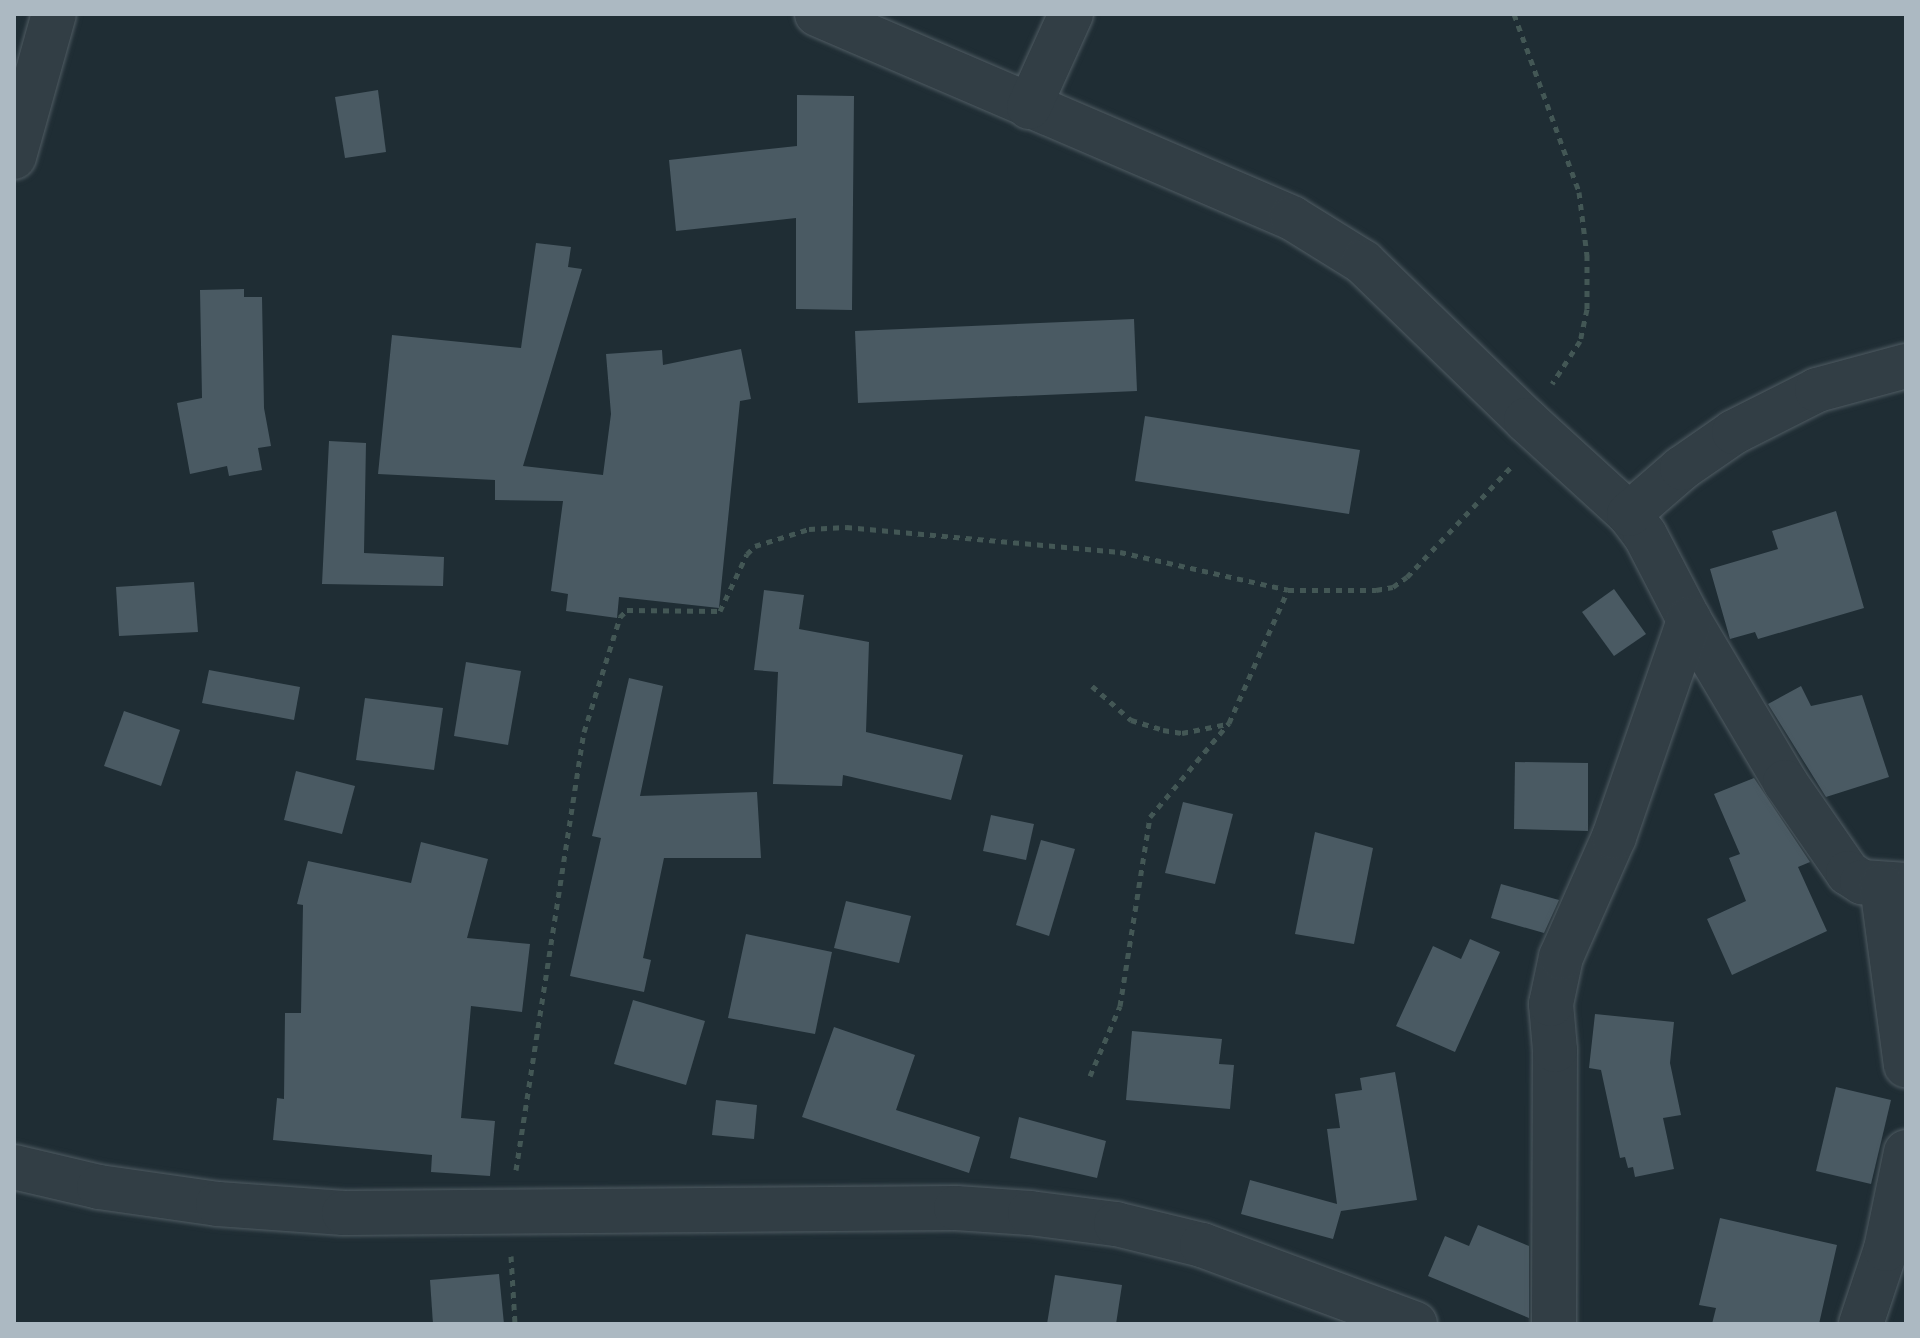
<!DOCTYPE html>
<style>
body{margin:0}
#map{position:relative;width:1920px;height:1338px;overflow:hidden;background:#1f2d34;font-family:Rubik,sans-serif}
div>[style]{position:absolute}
.building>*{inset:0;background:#4a5a63}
.path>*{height:5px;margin-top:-2.5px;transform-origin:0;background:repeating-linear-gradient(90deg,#435755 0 6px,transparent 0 12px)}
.roads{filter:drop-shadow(0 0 2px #505c63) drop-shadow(0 0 2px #505c63)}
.minor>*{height:44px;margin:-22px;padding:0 22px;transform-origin:22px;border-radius:22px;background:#323e45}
.tertiary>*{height:44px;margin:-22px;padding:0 22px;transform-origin:22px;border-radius:22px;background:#323e45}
span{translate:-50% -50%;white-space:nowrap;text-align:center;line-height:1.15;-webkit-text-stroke:8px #182329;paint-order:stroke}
.frame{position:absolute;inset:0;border:16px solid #acb9c2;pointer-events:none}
</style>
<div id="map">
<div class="building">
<i style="clip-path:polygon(378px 90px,386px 152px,345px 158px,335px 97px)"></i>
<i style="clip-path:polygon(797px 95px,854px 96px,852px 310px,796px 309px,796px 218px,676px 231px,669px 160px,797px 146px)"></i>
<i style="clip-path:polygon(536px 243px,571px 247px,568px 267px,582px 269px,523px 466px,603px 475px,611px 414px,606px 354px,662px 350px,663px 365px,741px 349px,751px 399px,740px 401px,719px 608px,619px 597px,617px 618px,566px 611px,568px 594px,551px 591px,563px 501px,495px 500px,495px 480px,378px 474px,392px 335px,521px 348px)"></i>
<i style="clip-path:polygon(244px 289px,244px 297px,262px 297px,264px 408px,271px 446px,258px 448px,262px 470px,229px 476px,227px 466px,190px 474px,177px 403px,202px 398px,200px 290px)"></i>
<i style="clip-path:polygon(1134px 319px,1137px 391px,858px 403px,855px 331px)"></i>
<i style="clip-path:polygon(1145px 416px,1360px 450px,1349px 514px,1135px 481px)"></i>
<i style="clip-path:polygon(329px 441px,366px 443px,364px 553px,444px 557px,443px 586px,322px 584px)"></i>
<i style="clip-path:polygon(1836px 511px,1864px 608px,1758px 639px,1755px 632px,1730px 639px,1710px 569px,1778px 549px,1772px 531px)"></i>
<i style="clip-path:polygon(194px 582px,198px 632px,119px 636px,116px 587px)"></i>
<i style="clip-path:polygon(1614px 589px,1646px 634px,1614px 656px,1582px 612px)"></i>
<i style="clip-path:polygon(764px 590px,804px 595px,799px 629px,869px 642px,866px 732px,963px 755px,951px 800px,843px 775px,842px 786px,773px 784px,778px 672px,754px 670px)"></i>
<i style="clip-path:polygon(466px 662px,521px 671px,508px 745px,454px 736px)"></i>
<i style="clip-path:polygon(209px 670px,300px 687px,294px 720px,202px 703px)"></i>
<i style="clip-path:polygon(629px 678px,663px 686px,640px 796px,757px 792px,761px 858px,664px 858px,643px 958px,651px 960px,644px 992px,570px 976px,601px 838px,592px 836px)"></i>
<i style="clip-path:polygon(1801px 686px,1811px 706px,1862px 695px,1889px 777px,1826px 797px,1768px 704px)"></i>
<i style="clip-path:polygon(365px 698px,443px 708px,434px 770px,356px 760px)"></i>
<i style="clip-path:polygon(124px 711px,180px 730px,161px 786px,104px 766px)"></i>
<i style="clip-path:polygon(1515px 762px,1588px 763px,1588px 831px,1514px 829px)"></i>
<i style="clip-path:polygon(296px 771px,355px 786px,342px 834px,284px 820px)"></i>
<i style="clip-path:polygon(1754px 778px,1810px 862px,1798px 867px,1827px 931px,1732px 975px,1707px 919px,1746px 901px,1729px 858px,1740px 854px,1714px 794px)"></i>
<i style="clip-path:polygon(1183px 802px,1233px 814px,1215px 884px,1165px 873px)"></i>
<i style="clip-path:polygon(991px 815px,1034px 824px,1026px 860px,983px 851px)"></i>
<i style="clip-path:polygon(1315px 832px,1373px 848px,1354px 944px,1295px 934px)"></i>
<i style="clip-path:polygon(1041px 840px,1075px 849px,1049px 936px,1016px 925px)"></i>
<i style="clip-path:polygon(421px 842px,488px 859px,467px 938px,530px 944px,522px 1012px,471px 1006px,461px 1118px,495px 1121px,490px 1176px,431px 1172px,432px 1155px,273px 1140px,277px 1098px,284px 1099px,285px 1013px,301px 1013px,303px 905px,297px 904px,308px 861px,411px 883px)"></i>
<i style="clip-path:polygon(1501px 884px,1559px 900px,1544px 933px,1491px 918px)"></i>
<i style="clip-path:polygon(846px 901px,911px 916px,899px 963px,834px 948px)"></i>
<i style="clip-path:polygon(746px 934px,832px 952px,815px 1034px,728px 1018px)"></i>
<i style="clip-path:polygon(1470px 939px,1500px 952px,1455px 1052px,1396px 1026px,1433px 946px,1461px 959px)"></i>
<i style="clip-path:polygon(633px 1000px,705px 1021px,686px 1085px,614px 1064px)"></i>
<i style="clip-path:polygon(1595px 1014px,1674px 1022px,1670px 1063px,1681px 1115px,1663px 1118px,1674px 1169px,1635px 1177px,1633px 1167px,1628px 1168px,1625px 1157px,1620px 1158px,1601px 1070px,1589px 1068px)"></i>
<i style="clip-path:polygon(834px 1027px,915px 1055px,896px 1110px,980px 1137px,969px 1173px,802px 1117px)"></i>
<i style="clip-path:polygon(1132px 1031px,1222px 1039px,1219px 1064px,1234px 1065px,1230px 1109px,1126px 1100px)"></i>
<i style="clip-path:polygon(1395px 1072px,1417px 1200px,1341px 1211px,1333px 1239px,1241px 1214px,1250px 1180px,1337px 1204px,1327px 1129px,1340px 1128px,1335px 1094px,1362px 1090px,1360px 1078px)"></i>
<i style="clip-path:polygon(1836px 1087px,1891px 1100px,1871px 1184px,1816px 1171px)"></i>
<i style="clip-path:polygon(716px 1100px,757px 1105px,754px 1139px,712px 1135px)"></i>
<i style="clip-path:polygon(1019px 1117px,1106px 1141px,1097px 1178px,1010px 1158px)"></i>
<i style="clip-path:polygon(1720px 1218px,1837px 1245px,1819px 1324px,1712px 1324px,1716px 1308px,1699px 1305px)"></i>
<i style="clip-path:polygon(1478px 1225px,1529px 1246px,1529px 1318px,1428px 1276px,1445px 1236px,1469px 1246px)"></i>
<i style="clip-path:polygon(499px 1274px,504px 1324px,433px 1324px,430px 1280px)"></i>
<i style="clip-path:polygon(1055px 1275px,1122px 1285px,1116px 1324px,1047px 1324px)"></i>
</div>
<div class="path">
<i style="left:1514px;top:14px;width:189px;rotate:69.9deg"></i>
<i style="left:1579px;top:192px;width:64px;rotate:82.8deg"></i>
<i style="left:1587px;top:255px;width:54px;rotate:90deg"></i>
<i style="left:1587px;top:309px;width:33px;rotate:102deg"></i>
<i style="left:1580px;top:341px;width:51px;rotate:123.1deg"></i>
<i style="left:1092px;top:686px;width:52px;rotate:41.1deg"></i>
<i style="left:1131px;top:720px;width:34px;rotate:17deg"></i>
<i style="left:1163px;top:730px;width:19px;rotate:9deg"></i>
<i style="left:1182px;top:733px;width:46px;rotate:-11.3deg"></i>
<i style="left:1090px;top:1076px;width:76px;rotate:-66.8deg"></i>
<i style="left:1120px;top:1006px;width:191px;rotate:-81deg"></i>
<i style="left:1150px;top:817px;width:123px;rotate:-50deg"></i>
<i style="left:1229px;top:723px;width:145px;rotate:-66.1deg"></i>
<i style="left:516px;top:1170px;width:443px;rotate:-81.2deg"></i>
<i style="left:584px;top:732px;width:121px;rotate:-72.6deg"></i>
<i style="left:620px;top:617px;width:10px;rotate:-45deg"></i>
<i style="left:627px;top:610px;width:93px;rotate:0.6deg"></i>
<i style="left:720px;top:611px;width:63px;rotate:-64.7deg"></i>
<i style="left:747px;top:554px;width:11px;rotate:-45deg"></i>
<i style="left:755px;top:546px;width:57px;rotate:-17.5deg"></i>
<i style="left:809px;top:529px;width:37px;rotate:-3deg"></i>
<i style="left:846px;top:527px;width:275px;rotate:5.2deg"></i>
<i style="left:1120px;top:552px;width:172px;rotate:12.7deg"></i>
<i style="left:1288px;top:590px;width:88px"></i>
<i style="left:1376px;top:590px;width:17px;rotate:-10deg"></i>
<i style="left:1393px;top:587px;width:17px;rotate:-36deg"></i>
<i style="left:1407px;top:577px;width:153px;rotate:-46.6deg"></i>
<i style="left:511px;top:1256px;width:68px;rotate:86.6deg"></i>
</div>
<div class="roads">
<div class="minor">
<i style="left:817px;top:14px;width:517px;rotate:23.24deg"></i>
<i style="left:1292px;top:218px;width:84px;rotate:31.8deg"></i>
<i style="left:1363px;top:262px;width:227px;rotate:44.1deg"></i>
<i style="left:1526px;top:420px;width:139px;rotate:42.4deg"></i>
<i style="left:1629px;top:514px;width:26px;rotate:53deg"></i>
<i style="left:1645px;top:535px;width:96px;rotate:62.6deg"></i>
<i style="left:1689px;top:620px;width:188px;rotate:59.3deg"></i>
<i style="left:1785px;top:782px;width:111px;rotate:55.3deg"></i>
<i style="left:1848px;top:873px;width:17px;rotate:33deg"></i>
<i style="left:1862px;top:882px;width:44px;rotate:3.9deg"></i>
<i style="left:1029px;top:107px;width:102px;rotate:-65.7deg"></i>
<i style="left:1629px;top:514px;width:70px;rotate:-41deg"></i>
<i style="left:1682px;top:468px;width:63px;rotate:-34.7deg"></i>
<i style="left:1734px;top:432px;width:93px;rotate:-26.8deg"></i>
<i style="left:1817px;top:390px;width:92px;rotate:-15.1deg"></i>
<i style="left:1882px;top:886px;width:181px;rotate:82.4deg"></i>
<i style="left:1554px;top:1324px;width:274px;rotate:-89.8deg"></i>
<i style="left:1555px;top:1050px;width:46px;rotate:-95deg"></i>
<i style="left:1551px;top:1004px;width:48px;rotate:-78deg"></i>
<i style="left:1561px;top:957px;width:131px;rotate:-66.2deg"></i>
<i style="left:1614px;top:837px;width:230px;rotate:-70.9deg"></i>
<i style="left:1861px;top:1324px;width:79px;rotate:-71.6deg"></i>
<i style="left:1886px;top:1249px;width:99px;rotate:-78.3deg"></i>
</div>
<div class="tertiary">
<i style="left:14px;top:157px;width:148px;rotate:-74.4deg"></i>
<i style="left:14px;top:1167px;width:87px;rotate:13.2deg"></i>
<i style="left:99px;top:1187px;width:120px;rotate:8.1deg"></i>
<i style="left:218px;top:1204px;width:126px;rotate:4.1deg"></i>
<i style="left:344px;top:1213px;width:612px;rotate:-0.47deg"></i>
<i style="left:956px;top:1208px;width:74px;rotate:3.9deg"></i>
<i style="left:1030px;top:1213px;width:87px;rotate:7.3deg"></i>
<i style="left:1116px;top:1224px;width:89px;rotate:13.7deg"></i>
<i style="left:1202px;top:1245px;width:227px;rotate:20.3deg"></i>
</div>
</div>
<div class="frame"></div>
</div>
